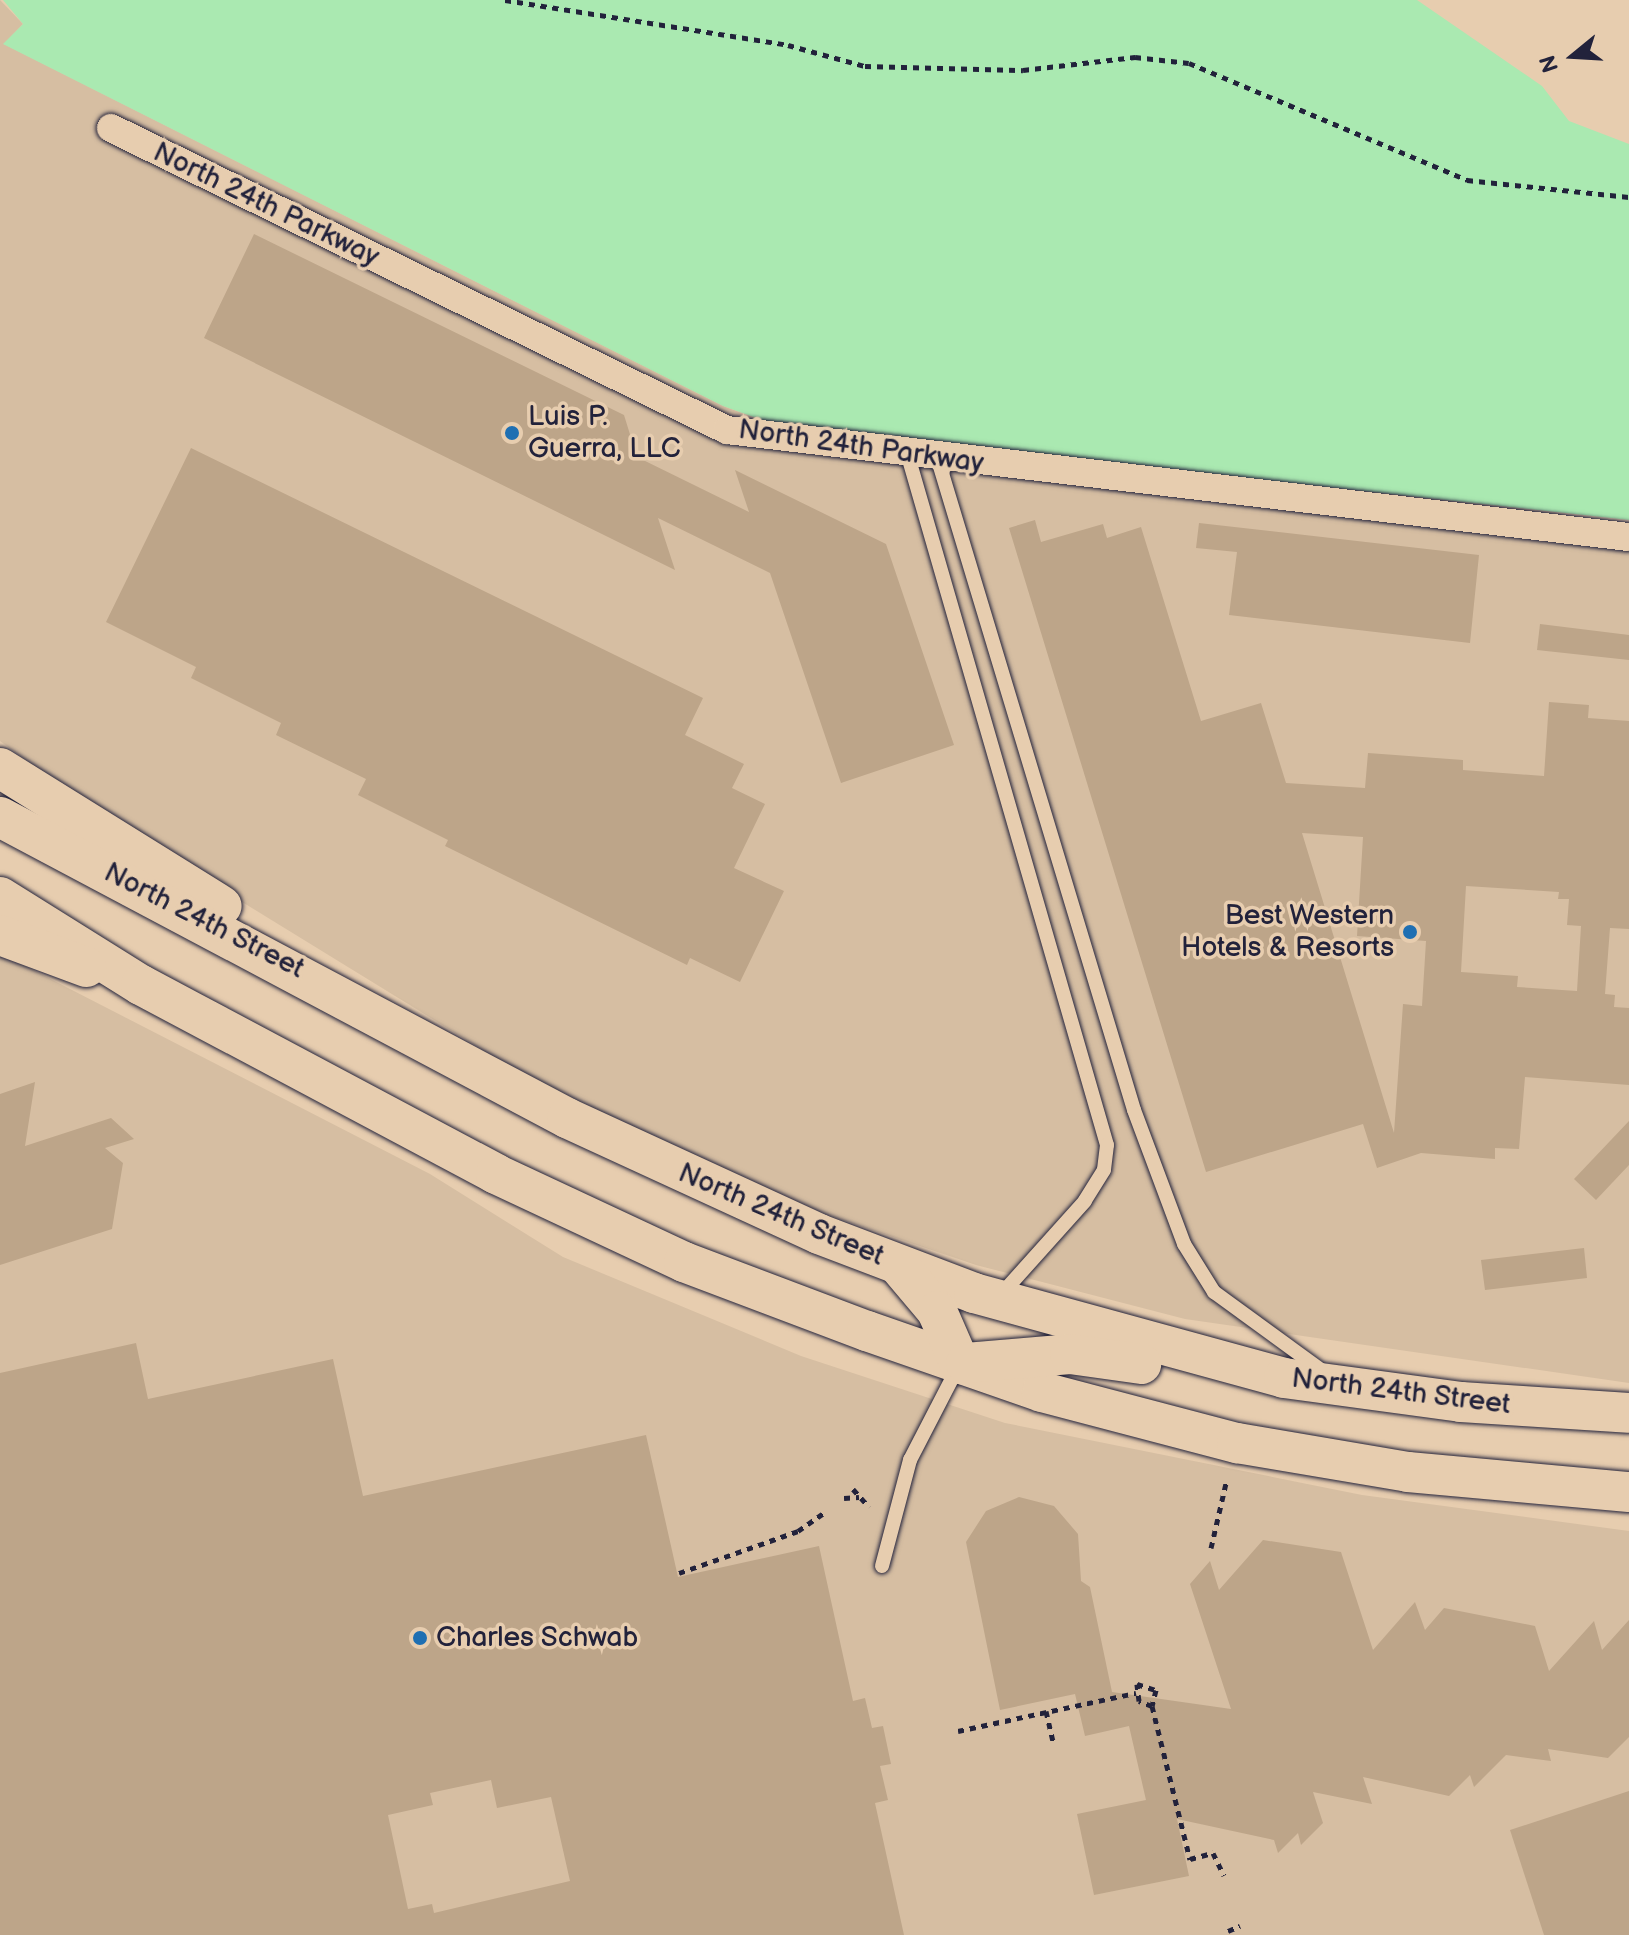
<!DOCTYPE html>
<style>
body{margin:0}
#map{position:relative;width:1629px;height:1935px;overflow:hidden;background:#e7cdaf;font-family:"Balsamiq Sans",sans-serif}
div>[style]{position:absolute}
.built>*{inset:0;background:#d6bea2}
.green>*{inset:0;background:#aae9b1}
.building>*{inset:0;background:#bda589}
.path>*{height:5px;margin-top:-2.5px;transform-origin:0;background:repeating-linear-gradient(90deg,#22223b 0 6px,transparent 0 12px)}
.roads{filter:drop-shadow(0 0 2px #22223b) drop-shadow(0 0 2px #22223b)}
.service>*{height:14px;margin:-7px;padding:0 7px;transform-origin:7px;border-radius:7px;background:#e7cdaf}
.minor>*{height:28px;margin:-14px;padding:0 14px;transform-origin:14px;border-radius:14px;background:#e7cdaf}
.secondary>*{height:40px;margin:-20px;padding:0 20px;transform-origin:20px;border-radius:20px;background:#e7cdaf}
.dots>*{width:22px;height:22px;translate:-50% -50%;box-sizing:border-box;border:4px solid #e7cdaf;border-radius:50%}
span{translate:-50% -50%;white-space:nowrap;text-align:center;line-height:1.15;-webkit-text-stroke:7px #e7cdaf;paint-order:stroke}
.street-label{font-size:28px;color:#22223b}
.poi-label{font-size:28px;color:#22223b}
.left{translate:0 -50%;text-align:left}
.right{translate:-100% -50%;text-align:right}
.north{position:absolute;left:1533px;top:16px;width:80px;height:80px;-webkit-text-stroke:6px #e7cdaf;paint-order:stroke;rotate:252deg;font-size:22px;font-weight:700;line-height:32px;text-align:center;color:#22223b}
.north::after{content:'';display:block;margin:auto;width:28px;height:36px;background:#22223b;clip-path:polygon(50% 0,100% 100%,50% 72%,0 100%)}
</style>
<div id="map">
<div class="built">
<i style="clip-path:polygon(0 0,23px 24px,4px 44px,723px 406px,780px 427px,1550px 510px,1629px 542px,1629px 1383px,1185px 1319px,976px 1265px,825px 1214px,637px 1131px,496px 1058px,107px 819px,0 741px)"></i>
<i style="clip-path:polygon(0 953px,430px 1174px,563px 1257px,801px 1356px,1005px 1423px,1362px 1495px,1629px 1531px,1629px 1935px,0 1935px)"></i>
</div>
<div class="green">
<i style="clip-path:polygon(3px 0,1417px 0,1542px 86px,1569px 121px,1629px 144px,1629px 520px,781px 427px,723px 406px,3px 44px,23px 24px)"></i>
</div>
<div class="building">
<i style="clip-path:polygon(254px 234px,624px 415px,637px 457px,749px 512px,735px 470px,886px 544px,954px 745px,841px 783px,770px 573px,658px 518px,675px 570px,204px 338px)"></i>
<i style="clip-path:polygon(191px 448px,703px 698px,685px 735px,744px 764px,732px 788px,765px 804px,734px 868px,784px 891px,740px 982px,690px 958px,687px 965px,445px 846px,448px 840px,358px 795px,366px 779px,276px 735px,281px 723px,191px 678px,196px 667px,106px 622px)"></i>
<i style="clip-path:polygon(evenodd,1035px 520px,1041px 542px,1103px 524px,1107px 538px,1141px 527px,1201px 721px,1261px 703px,1286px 783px,1365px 788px,1368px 753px,1463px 760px,1463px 770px,1544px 776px,1549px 702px,1589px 705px,1588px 718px,1629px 721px,1629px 929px,1610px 928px,1605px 994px,1615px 995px,1614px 1007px,1629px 1008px,1629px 1085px,1525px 1077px,1519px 1149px,1495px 1148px,1495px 1159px,1421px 1153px,1377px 1168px,1363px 1124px,1206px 1172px,1009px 528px,1035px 520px,1302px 833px,1363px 837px,1357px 936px,1426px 941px,1422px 1006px,1403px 1004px,1394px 1133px,1302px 833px,1035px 520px,1466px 886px,1559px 892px,1558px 899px,1569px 899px,1567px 925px,1581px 926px,1577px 991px,1517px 987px,1518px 976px,1461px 972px,1466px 886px)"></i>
<i style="clip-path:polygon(1199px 523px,1479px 555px,1470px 643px,1229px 615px,1237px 552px,1196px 548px)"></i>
<i style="clip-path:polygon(1540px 624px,1629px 635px,1629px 660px,1537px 650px)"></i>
<i style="clip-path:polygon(35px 1082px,25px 1146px,111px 1118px,134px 1139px,105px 1148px,123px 1163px,112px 1229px,0 1265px,0 1094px)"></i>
<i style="clip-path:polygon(1629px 1121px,1629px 1165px,1596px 1200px,1574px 1179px)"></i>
<i style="clip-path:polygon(1584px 1248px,1587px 1278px,1485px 1290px,1481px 1260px)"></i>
<i style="clip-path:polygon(evenodd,136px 1343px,148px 1399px,333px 1359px,363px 1496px,646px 1435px,678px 1577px,819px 1546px,853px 1701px,865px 1698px,872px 1728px,883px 1726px,891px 1764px,880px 1766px,888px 1800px,875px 1803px,904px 1935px,0 1935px,0 1373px,136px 1343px,491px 1780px,497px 1808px,551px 1797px,570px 1881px,434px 1913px,432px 1904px,408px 1909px,388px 1815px,433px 1805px,430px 1793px,491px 1780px)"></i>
<i style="clip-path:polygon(1019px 1497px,1054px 1506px,1078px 1534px,1081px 1581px,1090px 1587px,1112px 1692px,1231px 1709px,1190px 1584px,1210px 1561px,1219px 1590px,1263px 1540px,1341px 1552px,1373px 1650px,1415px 1602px,1425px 1630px,1444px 1608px,1535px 1626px,1549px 1671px,1594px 1621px,1602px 1650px,1629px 1620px,1629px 1737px,1608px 1758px,1548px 1749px,1551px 1761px,1506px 1755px,1474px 1787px,1470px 1775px,1449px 1796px,1363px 1777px,1372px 1804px,1313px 1792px,1323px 1823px,1301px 1845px,1298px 1833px,1278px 1853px,1274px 1840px,1177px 1819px,1189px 1876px,1094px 1895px,1077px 1814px,1146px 1800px,1129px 1726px,1085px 1736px,1075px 1694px,1000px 1710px,966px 1542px,986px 1511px)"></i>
<i style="clip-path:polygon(1629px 1791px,1629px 1935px,1544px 1935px,1510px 1830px)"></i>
</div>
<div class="path">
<i style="left:505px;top:0;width:287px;rotate:9deg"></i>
<i style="left:788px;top:45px;width:80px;rotate:15.3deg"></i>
<i style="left:865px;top:66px;width:158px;rotate:1.5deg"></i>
<i style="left:1023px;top:70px;width:113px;rotate:-6.6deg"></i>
<i style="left:1135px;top:57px;width:54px;rotate:6.3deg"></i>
<i style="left:1189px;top:63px;width:302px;rotate:22.8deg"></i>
<i style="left:1467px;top:180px;width:163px;rotate:6deg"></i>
<i style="left:853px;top:1489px;width:24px;rotate:48deg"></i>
<i style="left:844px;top:1498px;width:15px;rotate:-4deg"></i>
<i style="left:1211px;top:1548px;width:67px;rotate:-77deg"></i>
<i style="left:679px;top:1573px;width:126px;rotate:-19.4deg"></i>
<i style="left:798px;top:1531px;width:32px;rotate:-35deg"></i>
<i style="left:1152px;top:1706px;width:14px;rotate:-159deg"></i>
<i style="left:1139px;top:1701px;width:17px;rotate:-97deg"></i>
<i style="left:1137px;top:1684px;width:20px;rotate:18deg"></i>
<i style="left:1156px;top:1690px;width:16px;rotate:104deg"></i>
<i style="left:1152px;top:1706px;width:158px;rotate:76.1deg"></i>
<i style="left:1190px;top:1859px;width:24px;rotate:-15deg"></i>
<i style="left:1213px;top:1853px;width:25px;rotate:64deg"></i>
<i style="left:1046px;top:1711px;width:32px;rotate:77deg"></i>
<i style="left:958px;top:1731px;width:182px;rotate:-12.1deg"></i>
<i style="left:1228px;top:1931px;width:13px;rotate:-23deg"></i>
</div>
<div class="roads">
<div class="service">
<i style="left:908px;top:456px;width:717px;rotate:73.89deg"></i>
<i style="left:1107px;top:1145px;width:25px;rotate:97deg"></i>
<i style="left:1104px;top:1170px;width:36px;rotate:122deg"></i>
<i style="left:1085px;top:1201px;width:129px;rotate:131.9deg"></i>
<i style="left:938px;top:460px;width:679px;rotate:73.22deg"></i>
<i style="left:1134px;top:1110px;width:143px;rotate:69.5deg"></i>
<i style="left:1184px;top:1244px;width:57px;rotate:58deg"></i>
<i style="left:1214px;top:1292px;width:141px;rotate:36.1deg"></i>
<i style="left:882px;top:1566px;width:110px;rotate:-75.2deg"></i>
<i style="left:910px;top:1460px;width:105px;rotate:-62.7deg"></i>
</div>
<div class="minor">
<i style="left:111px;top:128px;width:686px;rotate:26.12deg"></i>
<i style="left:727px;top:430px;width:908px;rotate:6.77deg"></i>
</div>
<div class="secondary">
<i style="left:0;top:768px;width:261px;rotate:31.9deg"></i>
<i style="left:0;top:817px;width:642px;rotate:27.96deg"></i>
<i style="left:567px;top:1118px;width:277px;rotate:24.7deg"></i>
<i style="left:819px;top:1234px;width:166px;rotate:20.8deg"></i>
<i style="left:974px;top:1293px;width:321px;rotate:15.3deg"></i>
<i style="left:1284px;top:1378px;width:179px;rotate:7.7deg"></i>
<i style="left:1461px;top:1402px;width:168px;rotate:3.7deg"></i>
<i style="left:0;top:897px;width:166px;rotate:32deg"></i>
<i style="left:141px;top:985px;width:402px;rotate:28deg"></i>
<i style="left:496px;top:1174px;width:208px;rotate:25.1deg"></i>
<i style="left:684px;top:1262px;width:196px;rotate:20.7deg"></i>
<i style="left:867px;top:1331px;width:185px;rotate:19.2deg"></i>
<i style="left:1042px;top:1392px;width:202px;rotate:14.7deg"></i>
<i style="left:1237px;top:1443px;width:173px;rotate:9.6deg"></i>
<i style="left:1408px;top:1472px;width:222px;rotate:5.2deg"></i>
<i style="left:0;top:935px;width:92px;rotate:20.4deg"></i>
<i style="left:900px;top:1267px;width:57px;rotate:49.9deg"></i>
<i style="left:937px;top:1311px;width:58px;rotate:66.5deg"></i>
<i style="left:966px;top:1363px;width:104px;rotate:-4.9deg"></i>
<i style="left:1070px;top:1354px;width:72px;rotate:8deg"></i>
</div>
</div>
<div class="dots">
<i style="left:512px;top:433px;background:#1f6fb2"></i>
<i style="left:1410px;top:932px;background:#1f6fb2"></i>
<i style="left:420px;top:1638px;background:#1f6fb2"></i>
</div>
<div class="street-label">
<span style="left:266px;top:205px;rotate:26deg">North 24th Parkway</span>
<span style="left:861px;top:447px;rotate:8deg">North 24th Parkway</span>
<span style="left:204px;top:921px;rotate:27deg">North 24th Street</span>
<span style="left:781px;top:1215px;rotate:23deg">North 24th Street</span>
<span style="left:1401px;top:1392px;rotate:7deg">North 24th Street</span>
</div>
<div class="poi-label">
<span class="left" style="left:528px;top:433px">Luis P.<br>Guerra, LLC</span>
<span class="right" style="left:1394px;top:932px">Best Western<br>Hotels &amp; Resorts</span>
<span class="left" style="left:436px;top:1638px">Charles Schwab</span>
</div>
<div class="north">N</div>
</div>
